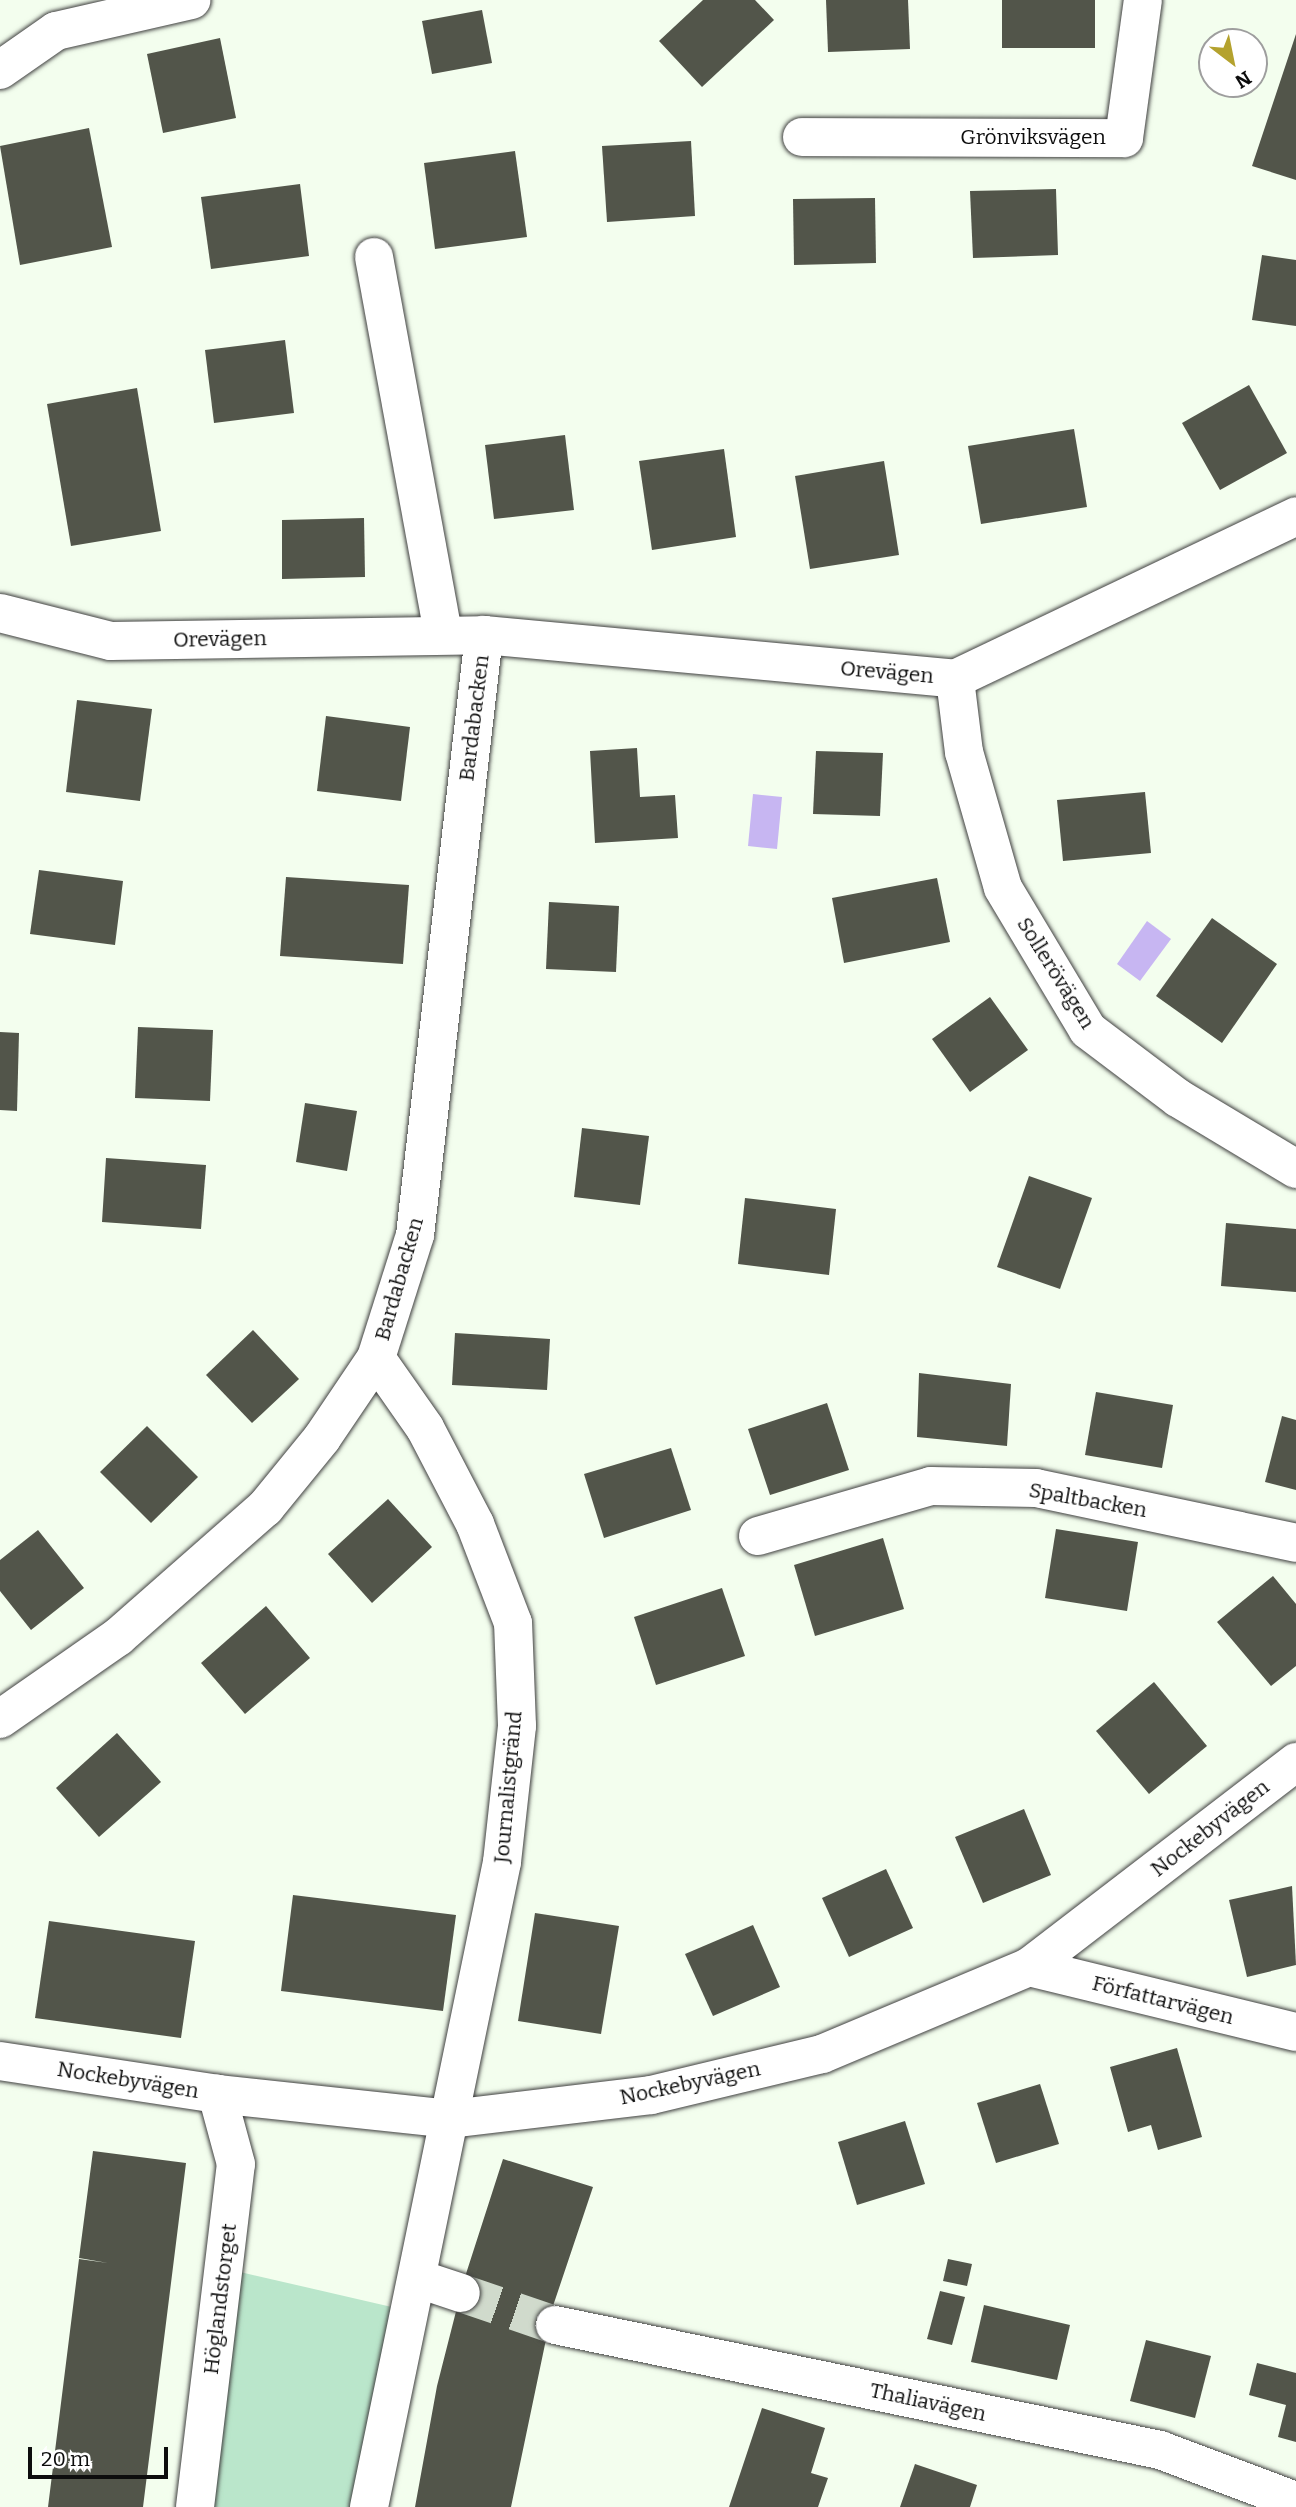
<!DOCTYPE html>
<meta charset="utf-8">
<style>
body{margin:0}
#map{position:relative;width:1296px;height:2507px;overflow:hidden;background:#f3feee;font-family:Bitter,serif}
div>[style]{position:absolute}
.green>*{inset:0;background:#bae6cb}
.water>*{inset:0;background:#c7b6f2}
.building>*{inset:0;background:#52554a}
.minor-tunnel>*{height:38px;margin-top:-19px;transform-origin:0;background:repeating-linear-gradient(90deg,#d0dacc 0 38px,transparent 0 57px)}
.roads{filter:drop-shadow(0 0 2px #404040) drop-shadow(0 0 2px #404040)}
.minor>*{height:38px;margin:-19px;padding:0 19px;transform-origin:19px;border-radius:19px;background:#fff}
span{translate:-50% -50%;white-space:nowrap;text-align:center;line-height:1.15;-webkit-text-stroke:7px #fff;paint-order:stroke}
.street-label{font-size:21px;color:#0d0d0d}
.north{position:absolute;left:1198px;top:28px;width:70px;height:70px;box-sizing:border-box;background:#fff;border:2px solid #9e9e9e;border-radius:50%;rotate:148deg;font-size:19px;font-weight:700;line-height:28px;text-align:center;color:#0d0d0d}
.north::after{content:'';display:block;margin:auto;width:24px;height:32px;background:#b4a22e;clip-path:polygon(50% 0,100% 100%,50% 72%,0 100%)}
.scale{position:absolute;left:28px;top:2447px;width:140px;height:32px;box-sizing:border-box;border:4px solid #0d0d0d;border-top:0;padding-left:9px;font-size:21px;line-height:24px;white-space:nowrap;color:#0d0d0d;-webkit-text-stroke:5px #fff;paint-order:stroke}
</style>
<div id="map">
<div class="green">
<i style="clip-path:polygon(223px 2268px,409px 2311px,369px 2507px,193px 2507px)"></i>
</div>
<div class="water">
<i style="clip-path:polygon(753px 794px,782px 797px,777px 849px,748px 846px)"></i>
<i style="clip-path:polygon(1147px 921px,1171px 939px,1140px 981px,1117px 964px)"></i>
</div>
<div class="building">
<i style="clip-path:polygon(703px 0,755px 0,774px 20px,702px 87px,659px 41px)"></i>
<i style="clip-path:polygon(826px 0,908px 0,910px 49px,828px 52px)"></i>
<i style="clip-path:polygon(1002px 0,1095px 0,1095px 48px,1002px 48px)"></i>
<i style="clip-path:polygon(482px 10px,492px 63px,432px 74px,422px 21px)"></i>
<i style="clip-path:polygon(1296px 34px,1296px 180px,1252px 166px)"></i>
<i style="clip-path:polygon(220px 38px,236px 118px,163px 133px,147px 54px)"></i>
<i style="clip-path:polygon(89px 128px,112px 247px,20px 265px,0 146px)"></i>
<i style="clip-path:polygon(691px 141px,695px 216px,607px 222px,602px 146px)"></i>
<i style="clip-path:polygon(515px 151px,527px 237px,435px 249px,424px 163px)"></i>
<i style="clip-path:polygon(300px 184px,309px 256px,211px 269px,201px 197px)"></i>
<i style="clip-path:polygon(1056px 189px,1058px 255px,973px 258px,970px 191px)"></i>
<i style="clip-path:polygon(875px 198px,876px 263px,794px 265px,793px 199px)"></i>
<i style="clip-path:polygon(1262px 255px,1296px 260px,1296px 326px,1252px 320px)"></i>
<i style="clip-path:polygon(285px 340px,294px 413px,214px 423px,205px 350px)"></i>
<i style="clip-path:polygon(1249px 385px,1287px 453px,1220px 490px,1182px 423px)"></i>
<i style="clip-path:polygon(137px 388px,161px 531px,71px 546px,47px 404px)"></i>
<i style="clip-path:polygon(1074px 429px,1087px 507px,981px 524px,968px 446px)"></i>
<i style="clip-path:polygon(565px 435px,574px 510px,494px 519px,485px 445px)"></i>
<i style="clip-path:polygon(724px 449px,736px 537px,652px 550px,639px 461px)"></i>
<i style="clip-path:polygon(884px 461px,899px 555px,810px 569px,795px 476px)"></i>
<i style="clip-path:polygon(364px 518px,365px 577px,282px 579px,282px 520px)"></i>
<i style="clip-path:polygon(77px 700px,152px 709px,140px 801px,66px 792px)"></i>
<i style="clip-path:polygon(326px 716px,410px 727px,401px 801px,317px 791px)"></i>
<i style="clip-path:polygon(637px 748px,640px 797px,675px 795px,678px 838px,595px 843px,590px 751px)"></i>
<i style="clip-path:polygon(816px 751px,883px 753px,880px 816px,813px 814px)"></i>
<i style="clip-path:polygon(1145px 792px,1151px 853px,1063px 861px,1057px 800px)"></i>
<i style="clip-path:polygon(39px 870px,123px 881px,115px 945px,30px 934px)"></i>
<i style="clip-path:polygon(286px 877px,409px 885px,403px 964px,280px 956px)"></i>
<i style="clip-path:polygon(937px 878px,950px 942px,844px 963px,832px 898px)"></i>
<i style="clip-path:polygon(549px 902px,619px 906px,616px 972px,546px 969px)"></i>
<i style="clip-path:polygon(1212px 918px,1277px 964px,1222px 1043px,1156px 996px)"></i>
<i style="clip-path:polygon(990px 997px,1028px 1050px,970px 1092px,932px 1039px)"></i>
<i style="clip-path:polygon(138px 1027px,213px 1030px,210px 1101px,135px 1098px)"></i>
<i style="clip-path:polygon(0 1032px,19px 1033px,17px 1111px,0 1110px)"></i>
<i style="clip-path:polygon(305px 1103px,357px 1111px,347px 1171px,296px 1162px)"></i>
<i style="clip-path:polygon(582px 1128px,649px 1136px,640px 1205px,574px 1197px)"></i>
<i style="clip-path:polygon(106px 1158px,206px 1165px,201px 1229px,102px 1222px)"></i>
<i style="clip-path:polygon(1029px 1176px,1092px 1198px,1060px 1289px,997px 1267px)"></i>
<i style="clip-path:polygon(745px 1198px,836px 1209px,829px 1275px,738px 1264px)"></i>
<i style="clip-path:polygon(1226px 1223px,1296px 1229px,1296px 1292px,1221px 1286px)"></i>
<i style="clip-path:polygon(253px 1330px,299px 1379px,252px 1423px,206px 1375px)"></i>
<i style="clip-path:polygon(455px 1333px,550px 1339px,547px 1390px,452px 1385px)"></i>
<i style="clip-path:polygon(919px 1373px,1011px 1384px,1007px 1446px,917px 1437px)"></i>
<i style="clip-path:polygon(1096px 1392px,1173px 1405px,1162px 1468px,1085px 1455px)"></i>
<i style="clip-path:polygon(827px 1403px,849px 1470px,770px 1495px,748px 1429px)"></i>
<i style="clip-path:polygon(1282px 1416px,1296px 1420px,1296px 1490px,1265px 1482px)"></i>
<i style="clip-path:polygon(147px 1426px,198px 1477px,151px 1523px,100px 1472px)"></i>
<i style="clip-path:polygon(671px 1448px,691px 1510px,604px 1538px,584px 1474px)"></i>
<i style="clip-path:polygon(388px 1499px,432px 1547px,372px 1603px,328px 1554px)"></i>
<i style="clip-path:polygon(1056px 1529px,1138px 1542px,1127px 1611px,1045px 1598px)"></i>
<i style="clip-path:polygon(38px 1530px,84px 1588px,31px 1630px,0 1591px,0 1560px)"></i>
<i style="clip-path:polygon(883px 1538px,904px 1609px,815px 1636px,794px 1565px)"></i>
<i style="clip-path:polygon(1273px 1576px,1296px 1604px,1296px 1666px,1271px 1686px,1217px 1622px)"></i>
<i style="clip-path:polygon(722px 1588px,745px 1656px,656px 1685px,634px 1617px)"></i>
<i style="clip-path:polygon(266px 1606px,310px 1658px,245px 1714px,201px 1663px)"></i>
<i style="clip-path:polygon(1154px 1682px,1207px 1746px,1149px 1794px,1096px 1731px)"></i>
<i style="clip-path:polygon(117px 1733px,161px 1782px,99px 1837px,56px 1788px)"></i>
<i style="clip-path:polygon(1024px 1809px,1051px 1875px,983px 1903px,955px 1837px)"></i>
<i style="clip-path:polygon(886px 1869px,913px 1928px,849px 1957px,822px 1898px)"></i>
<i style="clip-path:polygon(1292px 1886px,1296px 1965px,1247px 1977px,1229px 1900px)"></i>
<i style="clip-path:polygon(293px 1895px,456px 1915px,443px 2011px,281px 1991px)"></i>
<i style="clip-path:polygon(535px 1913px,619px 1926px,601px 2034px,518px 2021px)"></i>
<i style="clip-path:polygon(49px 1921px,195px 1941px,181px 2038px,35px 2018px)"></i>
<i style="clip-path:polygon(753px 1925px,780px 1987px,713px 2016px,685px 1954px)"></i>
<i style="clip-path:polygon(1177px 2048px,1202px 2137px,1158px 2150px,1151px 2125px,1128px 2132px,1110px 2067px)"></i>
<i style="clip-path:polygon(1040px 2084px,1059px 2144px,996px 2163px,977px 2103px)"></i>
<i style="clip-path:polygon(905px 2121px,925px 2184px,857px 2205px,838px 2142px)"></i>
<i style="clip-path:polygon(93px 2151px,186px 2163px,143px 2507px,48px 2507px,79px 2259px,108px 2263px,79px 2258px)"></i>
<i style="clip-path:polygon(503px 2159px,593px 2187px,553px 2306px,511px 2507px,415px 2507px,437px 2386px,464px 2280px)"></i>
<i style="clip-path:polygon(948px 2259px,972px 2264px,967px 2286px,943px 2281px)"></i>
<i style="clip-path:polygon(940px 2291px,965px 2297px,952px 2345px,927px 2339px)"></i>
<i style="clip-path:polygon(984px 2305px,1070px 2325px,1057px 2380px,971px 2362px)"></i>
<i style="clip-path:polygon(1146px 2340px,1211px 2356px,1195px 2418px,1130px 2401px)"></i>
<i style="clip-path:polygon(1257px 2363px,1296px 2373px,1296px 2442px,1278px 2437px,1286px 2405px,1249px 2395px)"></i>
<i style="clip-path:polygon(762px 2408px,825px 2428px,811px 2473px,828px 2478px,818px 2507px,729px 2507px)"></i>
<i style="clip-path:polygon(915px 2464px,977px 2485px,970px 2507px,900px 2507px)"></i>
</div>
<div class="minor-tunnel">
<i style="left:461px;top:2293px;width:99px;rotate:18.8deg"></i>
</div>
<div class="roads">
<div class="minor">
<i style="left:0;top:70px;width:68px;rotate:-34.9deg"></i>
<i style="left:56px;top:31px;width:139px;rotate:-12.9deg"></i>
<i style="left:802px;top:137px;width:322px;rotate:0.2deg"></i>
<i style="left:1124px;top:138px;width:139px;rotate:-82.2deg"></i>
<i style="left:374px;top:257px;width:383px;rotate:79.6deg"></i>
<i style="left:0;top:613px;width:114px;rotate:14.2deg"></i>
<i style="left:111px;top:641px;width:373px;rotate:-0.9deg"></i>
<i style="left:484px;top:635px;width:473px;rotate:5.3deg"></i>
<i style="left:955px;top:679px;width:378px;rotate:-25.5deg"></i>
<i style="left:955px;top:679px;width:74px;rotate:83deg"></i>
<i style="left:964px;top:752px;width:141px;rotate:74deg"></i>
<i style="left:1003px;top:888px;width:165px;rotate:59.1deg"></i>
<i style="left:1088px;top:1030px;width:113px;rotate:37.1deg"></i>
<i style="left:1178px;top:1098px;width:138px;rotate:31deg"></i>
<i style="left:758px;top:1536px;width:180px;rotate:-16.1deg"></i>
<i style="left:931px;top:1486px;width:105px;rotate:1.1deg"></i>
<i style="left:1036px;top:1488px;width:266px;rotate:11.9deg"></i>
<i style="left:0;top:1719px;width:144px;rotate:-34.8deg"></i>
<i style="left:118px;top:1637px;width:196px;rotate:-41.3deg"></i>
<i style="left:265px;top:1508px;width:90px;rotate:-50.8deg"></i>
<i style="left:322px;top:1438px;width:97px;rotate:-56deg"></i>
<i style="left:376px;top:1358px;width:129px;rotate:-72.4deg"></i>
<i style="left:415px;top:1235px;width:604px;rotate:-83.44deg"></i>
<i style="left:1029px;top:1967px;width:275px;rotate:13.7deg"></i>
<i style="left:0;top:2061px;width:219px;rotate:8.6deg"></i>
<i style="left:217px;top:2094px;width:234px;rotate:6.1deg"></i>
<i style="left:450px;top:2119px;width:202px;rotate:-6.8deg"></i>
<i style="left:651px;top:2095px;width:176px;rotate:-13.5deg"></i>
<i style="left:822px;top:2054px;width:225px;rotate:-22.8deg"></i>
<i style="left:1029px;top:1967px;width:337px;rotate:-37.5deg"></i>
<i style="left:419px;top:2279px;width:44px;rotate:18.4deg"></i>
<i style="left:555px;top:2325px;width:618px;rotate:11.67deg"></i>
<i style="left:1160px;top:2450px;width:145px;rotate:20.6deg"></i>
<i style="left:195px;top:2507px;width:345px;rotate:-83.2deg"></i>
<i style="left:236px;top:2164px;width:73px;rotate:-105.2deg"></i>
<i style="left:369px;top:2507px;width:659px;rotate:-78.35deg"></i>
<i style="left:502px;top:1862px;width:137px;rotate:-83.7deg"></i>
<i style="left:517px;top:1726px;width:103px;rotate:-92.2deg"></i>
<i style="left:513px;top:1623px;width:106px;rotate:-111deg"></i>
<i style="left:475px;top:1524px;width:108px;rotate:-117.5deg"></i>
<i style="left:425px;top:1428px;width:85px;rotate:-125deg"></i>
</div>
</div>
<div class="street-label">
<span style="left:1033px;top:137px">Grönviksvägen</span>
<span style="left:220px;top:639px;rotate:-1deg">Orevägen</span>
<span style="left:887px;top:672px;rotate:5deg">Orevägen</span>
<span style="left:474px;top:718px;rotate:-83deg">Bardabacken</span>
<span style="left:1056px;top:973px;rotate:58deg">Sollerövägen</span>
<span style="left:399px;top:1279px;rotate:-74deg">Bardabacken</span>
<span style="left:1088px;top:1500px;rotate:10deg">Spaltbacken</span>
<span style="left:508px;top:1787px;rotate:-85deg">Journalistgränd</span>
<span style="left:1210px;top:1828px;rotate:-38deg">Nockebyvägen</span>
<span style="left:1163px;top:2000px;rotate:14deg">Författarvägen</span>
<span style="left:128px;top:2080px;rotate:9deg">Nockebyvägen</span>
<span style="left:690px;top:2083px;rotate:-12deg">Nockebyvägen</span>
<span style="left:220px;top:2299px;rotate:-83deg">Höglandstorget</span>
<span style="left:928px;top:2402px;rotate:12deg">Thaliavägen</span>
</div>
<div class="north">N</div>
<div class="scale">20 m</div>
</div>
